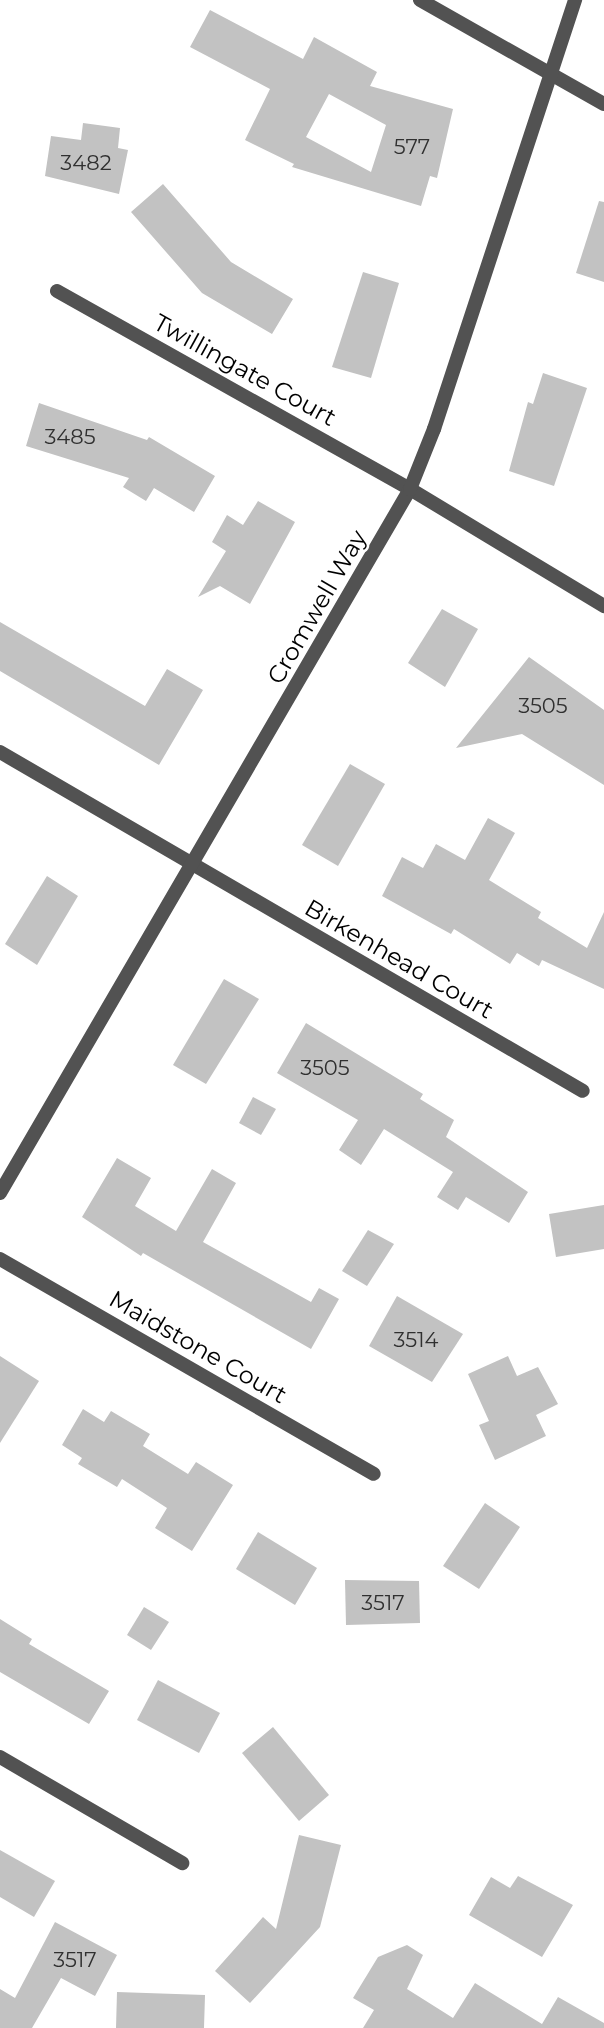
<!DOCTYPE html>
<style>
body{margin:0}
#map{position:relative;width:604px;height:2028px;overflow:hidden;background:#fff;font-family:Montserrat,sans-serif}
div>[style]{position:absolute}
.building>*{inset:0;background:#c2c2c2}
.minor>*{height:14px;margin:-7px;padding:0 7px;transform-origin:7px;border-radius:7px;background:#525252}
span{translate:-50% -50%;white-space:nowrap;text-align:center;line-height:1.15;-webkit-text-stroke:5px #fff;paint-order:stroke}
.number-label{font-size:21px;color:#303030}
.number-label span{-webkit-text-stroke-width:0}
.street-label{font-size:24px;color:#000}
</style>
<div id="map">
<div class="building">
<i style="clip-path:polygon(evenodd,210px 10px,303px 59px,314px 37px,377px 72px,370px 86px,453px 109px,437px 178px,430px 176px,421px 206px,292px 167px,294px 164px,245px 140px,270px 89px,190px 47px,210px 10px,329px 94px,386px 125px,371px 172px,306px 137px,329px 94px)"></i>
<i style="clip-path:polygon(83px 123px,120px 128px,118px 148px,128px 150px,119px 194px,45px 176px,51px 136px,81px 140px)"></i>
<i style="clip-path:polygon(163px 184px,231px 262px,293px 299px,272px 334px,202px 293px,131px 212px)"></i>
<i style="clip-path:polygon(599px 201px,604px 202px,604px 282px,576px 273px)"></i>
<i style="clip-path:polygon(363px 272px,399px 283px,371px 378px,332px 367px)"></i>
<i style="clip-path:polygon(543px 373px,587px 388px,554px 486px,509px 471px,528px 402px,533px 404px)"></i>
<i style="clip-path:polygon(39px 403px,147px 440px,149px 437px,215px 476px,194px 512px,154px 488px,146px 501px,123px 487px,129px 478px,26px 446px)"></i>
<i style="clip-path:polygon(258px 501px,295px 522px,250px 604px,220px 586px,198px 597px,226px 551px,212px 542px,227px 515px,243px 525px)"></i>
<i style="clip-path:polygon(442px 609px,478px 629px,445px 687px,408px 663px)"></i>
<i style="clip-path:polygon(0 622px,145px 706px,167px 669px,203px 690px,159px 765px,0 671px)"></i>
<i style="clip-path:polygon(529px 657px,604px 710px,604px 785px,522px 734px,456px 748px)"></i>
<i style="clip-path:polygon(350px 764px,385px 784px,338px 866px,302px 845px)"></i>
<i style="clip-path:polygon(488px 818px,515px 833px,489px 880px,541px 912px,538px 918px,587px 948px,604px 912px,604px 989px,542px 960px,539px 966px,517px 953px,510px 964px,454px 929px,451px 934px,382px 896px,402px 857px,423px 868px,436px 844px,465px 860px)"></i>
<i style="clip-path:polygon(47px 876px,78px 896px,37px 965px,5px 944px)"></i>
<i style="clip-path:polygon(224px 979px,259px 999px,206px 1084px,173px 1065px)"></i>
<i style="clip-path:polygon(306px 1023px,423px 1094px,420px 1099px,454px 1120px,446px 1137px,528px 1192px,509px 1223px,466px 1197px,458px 1210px,437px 1197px,453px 1172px,384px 1129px,361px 1165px,339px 1150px,358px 1120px,277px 1073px)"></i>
<i style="clip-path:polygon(253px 1097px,276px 1109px,261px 1135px,239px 1123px)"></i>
<i style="clip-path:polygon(117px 1158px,151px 1178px,135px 1206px,176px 1231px,212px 1169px,236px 1183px,203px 1242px,311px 1302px,319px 1288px,339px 1299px,311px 1349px,143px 1253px,141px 1256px,82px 1217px)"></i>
<i style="clip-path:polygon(604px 1205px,604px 1249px,556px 1257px,549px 1214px)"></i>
<i style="clip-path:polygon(368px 1230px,394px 1244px,367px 1286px,342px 1271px)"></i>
<i style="clip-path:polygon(397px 1296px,463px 1334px,432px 1382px,369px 1346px)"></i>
<i style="clip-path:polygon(0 1356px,39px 1381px,0 1443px)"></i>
<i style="clip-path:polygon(508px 1356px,517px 1376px,538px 1367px,558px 1404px,536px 1415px,546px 1436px,495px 1460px,479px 1425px,489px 1421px,468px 1374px)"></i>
<i style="clip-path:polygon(83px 1409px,104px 1422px,111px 1411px,150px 1434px,143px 1446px,188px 1474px,196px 1462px,233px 1485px,192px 1551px,155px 1528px,167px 1508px,122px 1479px,117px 1487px,78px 1464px,82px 1458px,62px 1445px)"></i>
<i style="clip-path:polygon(485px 1503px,520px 1527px,479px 1589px,443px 1566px)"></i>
<i style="clip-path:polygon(258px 1532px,317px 1568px,295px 1605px,236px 1569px)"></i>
<i style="clip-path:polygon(345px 1580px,419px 1581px,420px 1623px,346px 1625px)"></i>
<i style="clip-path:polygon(144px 1607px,169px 1622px,151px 1650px,127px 1635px)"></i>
<i style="clip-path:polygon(0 1619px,32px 1639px,29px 1644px,109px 1691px,89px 1724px,0 1672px)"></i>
<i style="clip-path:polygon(158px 1680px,220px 1713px,199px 1753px,137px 1720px)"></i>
<i style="clip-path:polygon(273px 1727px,329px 1795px,299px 1821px,242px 1753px)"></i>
<i style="clip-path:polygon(299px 1835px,341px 1845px,320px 1927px,250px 2003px,215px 1971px,263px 1917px,276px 1929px)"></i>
<i style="clip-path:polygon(0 1850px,55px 1881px,34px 1917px,0 1897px)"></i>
<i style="clip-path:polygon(518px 1876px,573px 1905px,542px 1957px,469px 1915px,491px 1877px,510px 1888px)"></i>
<i style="clip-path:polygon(55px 1922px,117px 1955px,95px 1996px,61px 1978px,32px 2028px,0 2028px,0 1989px,15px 1998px)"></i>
<i style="clip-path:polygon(407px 1945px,423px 1955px,407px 1989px,453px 2018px,475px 1983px,542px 2024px,558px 1997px,604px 2023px,604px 2028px,363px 2028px,374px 2010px,353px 1998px,378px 1957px)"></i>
<i style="clip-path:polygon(117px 1992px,205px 1995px,204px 2028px,116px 2028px)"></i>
</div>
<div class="minor">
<i style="left:420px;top:0;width:211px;rotate:29.5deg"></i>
<i style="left:57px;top:291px;width:405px;rotate:29.3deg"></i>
<i style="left:410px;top:489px;width:227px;rotate:31.1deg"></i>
<i style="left:0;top:752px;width:674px;rotate:30.18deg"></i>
<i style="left:0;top:1193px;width:815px;rotate:-59.78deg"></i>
<i style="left:410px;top:489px;width:65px;rotate:-68.2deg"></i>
<i style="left:434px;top:429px;width:452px;rotate:-71.8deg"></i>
<i style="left:0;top:1259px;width:431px;rotate:29.9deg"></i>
<i style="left:0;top:1757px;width:211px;rotate:30.2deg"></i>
</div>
<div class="number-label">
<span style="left:412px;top:147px">577</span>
<span style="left:86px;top:163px">3482</span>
<span style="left:70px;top:437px">3485</span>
<span style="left:543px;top:706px">3505</span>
<span style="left:325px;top:1068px">3505</span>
<span style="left:416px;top:1340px">3514</span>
<span style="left:383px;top:1603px">3517</span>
<span style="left:75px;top:1960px">3517</span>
</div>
<div class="street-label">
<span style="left:245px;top:370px;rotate:29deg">Twillingate Court</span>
<span style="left:317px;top:607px;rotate:-60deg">Cromwell Way</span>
<span style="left:399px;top:959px;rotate:30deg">Birkenhead Court</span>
<span style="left:198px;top:1347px;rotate:30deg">Maidstone Court</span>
</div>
</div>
